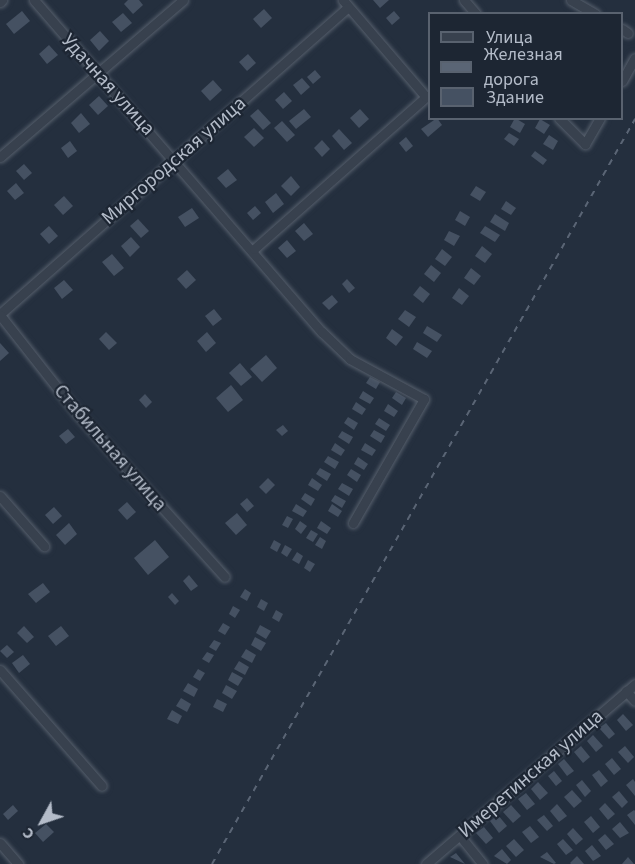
<!DOCTYPE html>
<meta charset="utf-8">
<style>
body{margin:0}
#map{position:relative;width:635px;height:864px;overflow:hidden;background:#242f3e;font-family:"Source Sans 3",sans-serif}
div>[style]{position:absolute}
.building>*{inset:0;background:#455162}
.roads{filter:drop-shadow(0 0 2px #565f6c) drop-shadow(0 0 2px #565f6c)}
.minor>*{height:9px;margin:-4.5px;padding:0 4.5px;transform-origin:4.5px;border-radius:4.5px;background:#38414e}
.rail>*{height:2px;margin-top:-1px;transform-origin:0;background:repeating-linear-gradient(90deg,#5a6575 0 6px,transparent 0 12px)}
span{translate:-50% -50%;white-space:nowrap;text-align:center;line-height:1.15;-webkit-text-stroke:4.5px #1d2633;paint-order:stroke}
.street-label{font-size:20px;color:#b4bcc9}
.legend{position:absolute;left:428px;top:12px;width:195px;height:108px;box-sizing:border-box;background:#1d2633;border:2px solid #59626f;margin:0;padding:8px 10px;list-style:none;font-size:18px;color:#b4bcc9}
.legend li{display:flex;align-items:center;gap:12px;height:30px}
.legend b{width:30px;border:2px solid #59626f}
.north{position:absolute;left:12px;top:792px;width:60px;height:60px;-webkit-text-stroke:4px #1d2633;paint-order:stroke;rotate:230deg;font-size:16px;font-weight:700;line-height:24px;text-align:center;color:#b4bcc9}
.north::after{content:'';display:block;margin:auto;width:21px;height:27px;background:#b4bcc9;clip-path:polygon(50% 0,100% 100%,50% 72%,0 100%)}
</style>
<div id="map">
<div class="building">
<i style="clip-path:polygon(128px 0,139px 0,143px 5px,133px 14px,124px 4px)"></i>
<i style="clip-path:polygon(373px 0,389px 0,380px 8px)"></i>
<i style="clip-path:polygon(264px 9px,272px 18px,261px 28px,253px 19px)"></i>
<i style="clip-path:polygon(22px 11px,30px 21px,14px 34px,6px 24px)"></i>
<i style="clip-path:polygon(394px 11px,400px 18px,392px 25px,386px 18px)"></i>
<i style="clip-path:polygon(123px 13px,132px 23px,121px 32px,112px 22px)"></i>
<i style="clip-path:polygon(100px 31px,109px 41px,99px 51px,90px 40px)"></i>
<i style="clip-path:polygon(49px 45px,58px 55px,47px 64px,39px 54px)"></i>
<i style="clip-path:polygon(248px 54px,256px 63px,247px 71px,239px 62px)"></i>
<i style="clip-path:polygon(315px 70px,321px 77px,313px 84px,307px 77px)"></i>
<i style="clip-path:polygon(302px 78px,310px 87px,301px 95px,293px 85px)"></i>
<i style="clip-path:polygon(213px 80px,222px 90px,210px 101px,201px 91px)"></i>
<i style="clip-path:polygon(284px 92px,292px 101px,283px 109px,275px 100px)"></i>
<i style="clip-path:polygon(99px 96px,108px 106px,98px 115px,89px 105px)"></i>
<i style="clip-path:polygon(258px 109px,271px 123px,263px 130px,250px 116px)"></i>
<i style="clip-path:polygon(304px 109px,311px 117px,296px 129px,289px 121px)"></i>
<i style="clip-path:polygon(360px 109px,369px 119px,359px 128px,350px 118px)"></i>
<i style="clip-path:polygon(81px 113px,90px 124px,79px 133px,71px 123px)"></i>
<i style="clip-path:polygon(437px 118px,442px 125px,428px 137px,421px 129px)"></i>
<i style="clip-path:polygon(515px 118px,525px 124px,520px 133px,510px 127px)"></i>
<i style="clip-path:polygon(540px 119px,550px 125px,544px 134px,535px 128px)"></i>
<i style="clip-path:polygon(282px 121px,295px 135px,287px 142px,274px 128px)"></i>
<i style="clip-path:polygon(254px 128px,264px 138px,254px 147px,244px 137px)"></i>
<i style="clip-path:polygon(339px 129px,352px 143px,344px 150px,332px 136px)"></i>
<i style="clip-path:polygon(509px 133px,519px 139px,514px 146px,504px 139px)"></i>
<i style="clip-path:polygon(549px 135px,558px 141px,553px 150px,543px 144px)"></i>
<i style="clip-path:polygon(406px 137px,413px 146px,406px 152px,399px 143px)"></i>
<i style="clip-path:polygon(322px 140px,330px 149px,322px 157px,314px 148px)"></i>
<i style="clip-path:polygon(70px 141px,77px 151px,68px 158px,61px 148px)"></i>
<i style="clip-path:polygon(535px 151px,547px 160px,543px 165px,531px 156px)"></i>
<i style="clip-path:polygon(24px 164px,32px 173px,24px 180px,16px 171px)"></i>
<i style="clip-path:polygon(228px 169px,237px 180px,226px 188px,217px 178px)"></i>
<i style="clip-path:polygon(291px 176px,300px 187px,291px 196px,281px 186px)"></i>
<i style="clip-path:polygon(16px 183px,24px 193px,15px 200px,7px 191px)"></i>
<i style="clip-path:polygon(476px 186px,486px 192px,480px 201px,470px 195px)"></i>
<i style="clip-path:polygon(276px 193px,284px 204px,273px 213px,265px 202px)"></i>
<i style="clip-path:polygon(64px 196px,73px 206px,63px 215px,54px 205px)"></i>
<i style="clip-path:polygon(506px 201px,516px 208px,511px 215px,501px 209px)"></i>
<i style="clip-path:polygon(255px 206px,261px 213px,253px 220px,247px 213px)"></i>
<i style="clip-path:polygon(192px 208px,199px 218px,185px 227px,178px 217px)"></i>
<i style="clip-path:polygon(460px 211px,470px 217px,465px 226px,455px 220px)"></i>
<i style="clip-path:polygon(495px 214px,509px 223px,505px 231px,490px 222px)"></i>
<i style="clip-path:polygon(138px 219px,149px 231px,141px 238px,130px 226px)"></i>
<i style="clip-path:polygon(304px 223px,313px 234px,304px 241px,295px 231px)"></i>
<i style="clip-path:polygon(49px 226px,58px 236px,49px 244px,40px 234px)"></i>
<i style="clip-path:polygon(485px 226px,500px 235px,495px 242px,480px 233px)"></i>
<i style="clip-path:polygon(449px 231px,460px 236px,454px 246px,444px 240px)"></i>
<i style="clip-path:polygon(131px 237px,140px 247px,130px 257px,121px 246px)"></i>
<i style="clip-path:polygon(287px 240px,296px 251px,287px 258px,278px 248px)"></i>
<i style="clip-path:polygon(482px 246px,492px 254px,485px 263px,475px 256px)"></i>
<i style="clip-path:polygon(442px 249px,452px 257px,445px 266px,435px 259px)"></i>
<i style="clip-path:polygon(112px 254px,124px 268px,114px 276px,102px 262px)"></i>
<i style="clip-path:polygon(431px 265px,441px 273px,434px 282px,424px 274px)"></i>
<i style="clip-path:polygon(471px 268px,481px 276px,474px 285px,464px 278px)"></i>
<i style="clip-path:polygon(187px 270px,196px 280px,186px 289px,177px 279px)"></i>
<i style="clip-path:polygon(347px 279px,355px 288px,349px 293px,342px 284px)"></i>
<i style="clip-path:polygon(64px 280px,73px 290px,62px 299px,54px 288px)"></i>
<i style="clip-path:polygon(420px 286px,430px 294px,423px 303px,413px 295px)"></i>
<i style="clip-path:polygon(459px 288px,469px 296px,462px 305px,452px 298px)"></i>
<i style="clip-path:polygon(332px 295px,338px 302px,329px 310px,322px 303px)"></i>
<i style="clip-path:polygon(214px 309px,222px 319px,213px 326px,205px 316px)"></i>
<i style="clip-path:polygon(405px 310px,416px 317px,409px 327px,398px 319px)"></i>
<i style="clip-path:polygon(427px 326px,442px 335px,437px 342px,423px 333px)"></i>
<i style="clip-path:polygon(392px 329px,403px 337px,396px 346px,386px 338px)"></i>
<i style="clip-path:polygon(106px 332px,117px 343px,109px 350px,99px 339px)"></i>
<i style="clip-path:polygon(207px 332px,216px 343px,206px 352px,197px 341px)"></i>
<i style="clip-path:polygon(417px 342px,432px 351px,427px 358px,413px 349px)"></i>
<i style="clip-path:polygon(0 343px,9px 353px,0 361px)"></i>
<i style="clip-path:polygon(266px 355px,277px 368px,262px 382px,250px 369px)"></i>
<i style="clip-path:polygon(240px 363px,252px 377px,241px 386px,229px 373px)"></i>
<i style="clip-path:polygon(370px 377px,380px 382px,376px 389px,366px 383px)"></i>
<i style="clip-path:polygon(231px 385px,243px 400px,228px 412px,216px 398px)"></i>
<i style="clip-path:polygon(363px 391px,374px 398px,370px 404px,359px 398px)"></i>
<i style="clip-path:polygon(396px 392px,406px 398px,402px 405px,392px 398px)"></i>
<i style="clip-path:polygon(145px 394px,152px 402px,146px 408px,139px 400px)"></i>
<i style="clip-path:polygon(356px 402px,366px 409px,362px 415px,352px 409px)"></i>
<i style="clip-path:polygon(388px 404px,398px 411px,394px 417px,384px 411px)"></i>
<i style="clip-path:polygon(348px 417px,358px 423px,354px 430px,344px 423px)"></i>
<i style="clip-path:polygon(379px 418px,390px 425px,386px 431px,375px 424px)"></i>
<i style="clip-path:polygon(283px 425px,288px 431px,282px 436px,276px 430px)"></i>
<i style="clip-path:polygon(68px 429px,75px 437px,66px 444px,59px 436px)"></i>
<i style="clip-path:polygon(374px 430px,385px 436px,381px 443px,370px 436px)"></i>
<i style="clip-path:polygon(342px 431px,353px 437px,349px 444px,338px 437px)"></i>
<i style="clip-path:polygon(335px 443px,345px 450px,341px 456px,331px 450px)"></i>
<i style="clip-path:polygon(365px 443px,376px 450px,372px 456px,361px 450px)"></i>
<i style="clip-path:polygon(328px 456px,339px 462px,335px 469px,324px 462px)"></i>
<i style="clip-path:polygon(358px 457px,368px 464px,364px 470px,354px 464px)"></i>
<i style="clip-path:polygon(320px 468px,331px 474px,327px 481px,316px 474px)"></i>
<i style="clip-path:polygon(351px 469px,361px 475px,357px 482px,347px 475px)"></i>
<i style="clip-path:polygon(268px 478px,275px 485px,266px 494px,259px 487px)"></i>
<i style="clip-path:polygon(312px 478px,322px 485px,318px 491px,308px 485px)"></i>
<i style="clip-path:polygon(342px 483px,353px 489px,349px 496px,338px 489px)"></i>
<i style="clip-path:polygon(305px 493px,315px 499px,311px 506px,301px 499px)"></i>
<i style="clip-path:polygon(335px 495px,346px 501px,342px 508px,331px 501px)"></i>
<i style="clip-path:polygon(247px 498px,254px 506px,247px 512px,240px 504px)"></i>
<i style="clip-path:polygon(127px 502px,136px 512px,127px 520px,118px 510px)"></i>
<i style="clip-path:polygon(296px 504px,307px 511px,303px 517px,292px 511px)"></i>
<i style="clip-path:polygon(332px 504px,342px 511px,338px 517px,328px 511px)"></i>
<i style="clip-path:polygon(54px 507px,62px 516px,53px 524px,45px 515px)"></i>
<i style="clip-path:polygon(237px 513px,247px 525px,236px 535px,225px 523px)"></i>
<i style="clip-path:polygon(287px 516px,293px 519px,288px 528px,282px 525px)"></i>
<i style="clip-path:polygon(300px 521px,307px 526px,301px 534px,295px 529px)"></i>
<i style="clip-path:polygon(321px 521px,331px 528px,327px 534px,317px 528px)"></i>
<i style="clip-path:polygon(69px 523px,77px 534px,65px 545px,56px 535px)"></i>
<i style="clip-path:polygon(311px 530px,318px 534px,313px 542px,306px 538px)"></i>
<i style="clip-path:polygon(320px 537px,326px 541px,322px 549px,315px 545px)"></i>
<i style="clip-path:polygon(155px 540px,169px 557px,148px 575px,134px 558px)"></i>
<i style="clip-path:polygon(274px 540px,281px 544px,277px 552px,270px 548px)"></i>
<i style="clip-path:polygon(285px 545px,292px 549px,287px 557px,281px 553px)"></i>
<i style="clip-path:polygon(297px 552px,303px 556px,299px 564px,292px 560px)"></i>
<i style="clip-path:polygon(308px 560px,315px 564px,310px 572px,304px 568px)"></i>
<i style="clip-path:polygon(189px 575px,198px 586px,191px 591px,183px 581px)"></i>
<i style="clip-path:polygon(43px 583px,50px 592px,36px 603px,28px 594px)"></i>
<i style="clip-path:polygon(245px 589px,251px 593px,247px 601px,240px 597px)"></i>
<i style="clip-path:polygon(172px 593px,179px 601px,175px 605px,168px 597px)"></i>
<i style="clip-path:polygon(261px 599px,268px 603px,264px 611px,257px 607px)"></i>
<i style="clip-path:polygon(233px 606px,240px 610px,235px 618px,229px 614px)"></i>
<i style="clip-path:polygon(276px 610px,283px 614px,279px 622px,272px 618px)"></i>
<i style="clip-path:polygon(223px 623px,230px 627px,225px 635px,218px 631px)"></i>
<i style="clip-path:polygon(260px 625px,271px 631px,266px 639px,256px 633px)"></i>
<i style="clip-path:polygon(24px 626px,34px 637px,27px 643px,17px 633px)"></i>
<i style="clip-path:polygon(61px 626px,69px 636px,56px 646px,48px 636px)"></i>
<i style="clip-path:polygon(255px 637px,266px 643px,261px 651px,251px 645px)"></i>
<i style="clip-path:polygon(214px 640px,221px 643px,216px 651px,209px 647px)"></i>
<i style="clip-path:polygon(7px 645px,14px 652px,7px 658px,0 651px)"></i>
<i style="clip-path:polygon(246px 649px,256px 655px,252px 663px,241px 657px)"></i>
<i style="clip-path:polygon(207px 652px,214px 655px,209px 663px,202px 659px)"></i>
<i style="clip-path:polygon(23px 655px,30px 664px,19px 673px,12px 663px)"></i>
<i style="clip-path:polygon(239px 661px,249px 667px,245px 675px,234px 669px)"></i>
<i style="clip-path:polygon(198px 669px,205px 673px,200px 681px,193px 677px)"></i>
<i style="clip-path:polygon(232px 672px,243px 678px,238px 686px,228px 680px)"></i>
<i style="clip-path:polygon(188px 683px,198px 689px,194px 697px,183px 691px)"></i>
<i style="clip-path:polygon(226px 685px,237px 691px,232px 699px,222px 693px)"></i>
<i style="clip-path:polygon(181px 698px,191px 704px,187px 712px,176px 706px)"></i>
<i style="clip-path:polygon(217px 699px,227px 704px,223px 712px,213px 707px)"></i>
<i style="clip-path:polygon(172px 710px,182px 716px,178px 724px,167px 719px)"></i>
<i style="clip-path:polygon(623px 714px,633px 725px,626px 731px,617px 720px)"></i>
<i style="clip-path:polygon(606px 723px,615px 734px,609px 739px,599px 728px)"></i>
<i style="clip-path:polygon(593px 735px,603px 746px,596px 752px,587px 741px)"></i>
<i style="clip-path:polygon(581px 746px,590px 757px,583px 763px,574px 752px)"></i>
<i style="clip-path:polygon(625px 746px,634px 757px,628px 763px,618px 752px)"></i>
<i style="clip-path:polygon(612px 758px,621px 769px,614px 775px,605px 764px)"></i>
<i style="clip-path:polygon(564px 759px,574px 771px,567px 776px,558px 764px)"></i>
<i style="clip-path:polygon(599px 770px,608px 781px,601px 787px,592px 775px)"></i>
<i style="clip-path:polygon(554px 771px,562px 781px,556px 786px,548px 776px)"></i>
<i style="clip-path:polygon(633px 779px,635px 782px,635px 796px,626px 785px)"></i>
<i style="clip-path:polygon(582px 780px,591px 791px,585px 797px,576px 785px)"></i>
<i style="clip-path:polygon(538px 782px,548px 793px,540px 800px,531px 789px)"></i>
<i style="clip-path:polygon(572px 790px,582px 801px,574px 808px,564px 797px)"></i>
<i style="clip-path:polygon(619px 791px,628px 802px,622px 808px,612px 797px)"></i>
<i style="clip-path:polygon(526px 793px,535px 804px,527px 810px,518px 799px)"></i>
<i style="clip-path:polygon(605px 803px,615px 814px,608px 820px,599px 809px)"></i>
<i style="clip-path:polygon(557px 804px,567px 816px,559px 822px,550px 811px)"></i>
<i style="clip-path:polygon(13px 805px,18px 811px,8px 820px,3px 814px)"></i>
<i style="clip-path:polygon(511px 805px,521px 816px,513px 823px,503px 812px)"></i>
<i style="clip-path:polygon(634px 810px,635px 811px,635px 825px,627px 815px)"></i>
<i style="clip-path:polygon(498px 815px,507px 826px,499px 833px,490px 821px)"></i>
<i style="clip-path:polygon(544px 815px,553px 826px,547px 831px,537px 820px)"></i>
<i style="clip-path:polygon(591px 816px,600px 827px,593px 833px,584px 822px)"></i>
<i style="clip-path:polygon(620px 822px,629px 833px,620px 838px,612px 829px)"></i>
<i style="clip-path:polygon(46px 824px,54px 832px,43px 842px,35px 833px)"></i>
<i style="clip-path:polygon(530px 826px,539px 837px,531px 843px,522px 832px)"></i>
<i style="clip-path:polygon(484px 827px,493px 838px,486px 844px,476px 833px)"></i>
<i style="clip-path:polygon(573px 828px,583px 839px,576px 845px,567px 834px)"></i>
<i style="clip-path:polygon(605px 834px,614px 844px,606px 850px,598px 840px)"></i>
<i style="clip-path:polygon(514px 839px,524px 850px,516px 857px,506px 846px)"></i>
<i style="clip-path:polygon(563px 839px,573px 850px,566px 855px,557px 844px)"></i>
<i style="clip-path:polygon(592px 845px,601px 856px,593px 861px,585px 851px)"></i>
<i style="clip-path:polygon(502px 849px,511px 860px,507px 864px,494px 856px)"></i>
<i style="clip-path:polygon(547px 852px,556px 863px,554px 864px,540px 857px)"></i>
<i style="clip-path:polygon(456px 853px,465px 864px,450px 857px)"></i>
<i style="clip-path:polygon(577px 856px,584px 864px,571px 864px,570px 863px)"></i>
<i style="clip-path:polygon(628px 857px,634px 864px,622px 864px)"></i>
</div>
<div class="roads">
<div class="minor">
<i style="left:34px;top:0;width:440px;rotate:49.1deg"></i>
<i style="left:322px;top:332px;width:39px;rotate:44deg"></i>
<i style="left:350px;top:359px;width:84px;rotate:28.4deg"></i>
<i style="left:424px;top:399px;width:143px;rotate:119.8deg"></i>
<i style="left:464px;top:0;width:18px;rotate:49deg"></i>
<i style="left:571px;top:0;width:28px;rotate:30deg"></i>
<i style="left:0;top:2px;width:3px;rotate:-45deg"></i>
<i style="left:622px;top:29px;width:7px;rotate:34deg"></i>
<i style="left:622px;top:81px;width:26px;rotate:-61deg"></i>
<i style="left:559px;top:118px;width:37px;rotate:45deg"></i>
<i style="left:585px;top:144px;width:30px;rotate:-60deg"></i>
<i style="left:0;top:157px;width:241px;rotate:-40.6deg"></i>
<i style="left:254px;top:249px;width:230px;rotate:-41.5deg"></i>
<i style="left:426px;top:97px;width:128px;rotate:-130.6deg"></i>
<i style="left:0;top:314px;width:464px;rotate:-41.4deg"></i>
<i style="left:0;top:315px;width:126px;rotate:51.8deg"></i>
<i style="left:78px;top:414px;width:219px;rotate:48deg"></i>
<i style="left:0;top:496px;width:67px;rotate:48.7deg"></i>
<i style="left:0;top:670px;width:154px;rotate:48.7deg"></i>
<i style="left:626px;top:691px;width:13px;rotate:48deg"></i>
<i style="left:460px;top:836px;width:36px;rotate:51deg"></i>
<i style="left:0;top:843px;width:28px;rotate:49deg"></i>
<i style="left:426px;top:864px;width:276px;rotate:-40.7deg"></i>
</div>
</div>
<div class="rail">
<i style="left:212px;top:864px;width:857px;rotate:-60.41deg"></i>
</div>
<div class="street-label">
<span style="left:108px;top:85px;rotate:48deg">Удачная улица</span>
<span style="left:174px;top:161px;rotate:-41deg">Миргородская улица</span>
<span style="left:110px;top:448px;rotate:49deg">Стабильная улица</span>
<span style="left:531px;top:774px;rotate:-41deg">Имеретинская улица</span>
</div>
<ul class="legend">
<li><b style="height:8px;background:#38414e"></b>Улица</li>
<li><b style="height:8px;background:#5a6575"></b>Железная дорога</li>
<li><b style="height:16px;background:#455162"></b>Здание</li>
</ul>
<div class="north">С</div>
</div>
